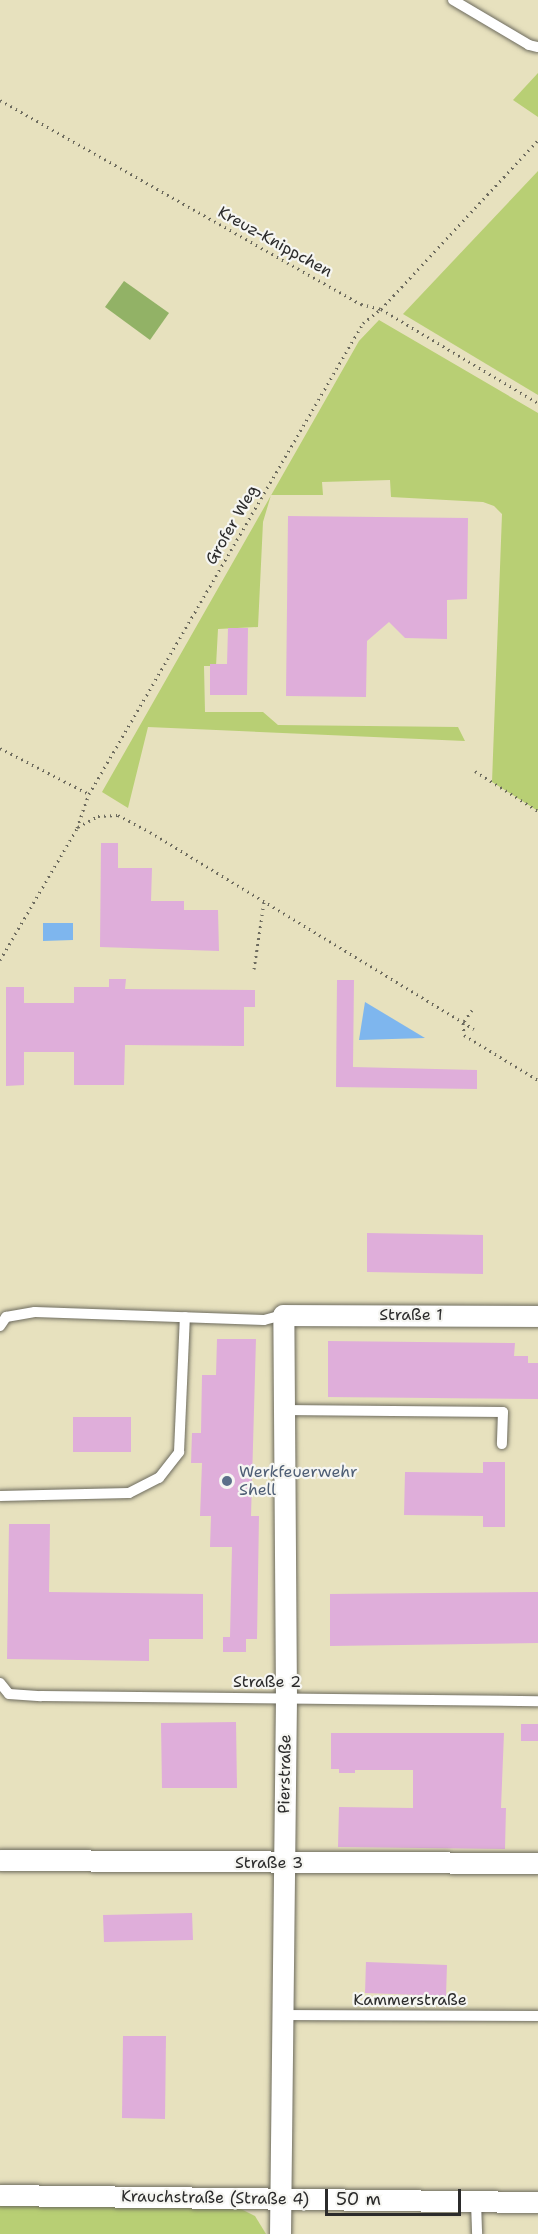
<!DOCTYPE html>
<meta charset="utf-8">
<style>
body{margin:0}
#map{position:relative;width:538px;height:2234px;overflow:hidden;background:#e7e1be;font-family:"Shantell Sans",sans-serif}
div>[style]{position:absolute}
.green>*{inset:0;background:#b8cf74}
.forest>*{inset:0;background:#92b266}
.water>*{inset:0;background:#7eb6ee}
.building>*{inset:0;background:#dfaeda}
.path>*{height:3px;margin-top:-1.5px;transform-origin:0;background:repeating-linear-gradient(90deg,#6d6b5e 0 1.5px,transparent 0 6px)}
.roads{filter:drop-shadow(0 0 2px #6d6b5e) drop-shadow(0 0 2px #6d6b5e)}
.service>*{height:10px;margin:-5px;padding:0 5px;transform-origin:5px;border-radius:5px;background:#fff}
.minor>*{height:21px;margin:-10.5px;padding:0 10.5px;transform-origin:10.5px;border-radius:10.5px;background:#fff}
.dots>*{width:16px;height:16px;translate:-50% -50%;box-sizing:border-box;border:3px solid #f6f6f2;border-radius:50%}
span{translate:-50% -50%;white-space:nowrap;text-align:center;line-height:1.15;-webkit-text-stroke:4.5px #f6f6f2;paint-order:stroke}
.street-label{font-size:16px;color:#2b2b2b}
.service-label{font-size:16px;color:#4e5e75}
.left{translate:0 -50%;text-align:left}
.scale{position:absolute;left:325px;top:2189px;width:136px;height:27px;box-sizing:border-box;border:3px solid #2b2b2b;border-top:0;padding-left:8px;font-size:18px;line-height:21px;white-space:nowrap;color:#2b2b2b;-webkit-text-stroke:4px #f6f6f2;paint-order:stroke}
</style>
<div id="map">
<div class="green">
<i style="clip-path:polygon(538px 73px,538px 117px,513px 100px)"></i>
<i style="clip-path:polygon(538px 171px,538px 395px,403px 314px)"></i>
<i style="clip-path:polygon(379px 320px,538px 413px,538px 811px,492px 782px,502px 514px,494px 506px,483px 502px,391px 497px,390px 480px,322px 482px,323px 495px,271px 495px,263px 522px,258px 627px,218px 629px,216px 666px,204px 666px,205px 712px,263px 712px,278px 725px,458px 727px,465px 741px,148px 727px,128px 808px,102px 792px,359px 341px)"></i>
<i style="clip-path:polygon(0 2206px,237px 2207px,255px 2216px,266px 2234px,0 2234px)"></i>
</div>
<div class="forest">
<i style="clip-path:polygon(124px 281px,169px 313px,150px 340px,105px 307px)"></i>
</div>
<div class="water">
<i style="clip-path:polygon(43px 923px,73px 923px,73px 940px,43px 941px)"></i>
<i style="clip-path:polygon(365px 1002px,425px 1038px,359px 1040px)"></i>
</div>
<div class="building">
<i style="clip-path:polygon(288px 516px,468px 518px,467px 599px,447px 600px,447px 639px,405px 638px,389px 622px,367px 641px,366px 697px,286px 696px)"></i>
<i style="clip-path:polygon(228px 628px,248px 628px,247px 695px,210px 695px,210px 664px,227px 664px)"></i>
<i style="clip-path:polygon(101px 843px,118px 843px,118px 868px,152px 868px,151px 901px,184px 901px,184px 910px,218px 910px,219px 951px,100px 947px)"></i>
<i style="clip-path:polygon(109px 979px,126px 979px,125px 989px,255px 990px,255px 1007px,244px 1007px,244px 1046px,125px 1045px,124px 1085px,74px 1085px,74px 1052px,24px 1052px,24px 1085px,6px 1086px,6px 987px,24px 987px,24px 1003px,74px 1003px,74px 987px,109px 987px)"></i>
<i style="clip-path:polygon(337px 980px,354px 980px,353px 1067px,477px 1070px,477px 1089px,336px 1087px)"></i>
<i style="clip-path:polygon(367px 1233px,483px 1235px,483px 1274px,367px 1272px)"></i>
<i style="clip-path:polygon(217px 1339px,256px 1339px,251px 1516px,259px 1516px,257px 1639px,246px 1639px,246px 1652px,223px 1652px,223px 1637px,230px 1637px,232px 1547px,210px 1547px,211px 1516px,200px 1516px,202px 1463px,191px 1463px,192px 1433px,201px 1433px,202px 1375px,216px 1375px)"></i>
<i style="clip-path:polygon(328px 1341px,515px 1343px,514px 1356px,528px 1356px,528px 1363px,538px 1363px,538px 1399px,328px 1397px)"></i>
<i style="clip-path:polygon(73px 1417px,131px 1417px,131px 1452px,73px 1452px)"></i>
<i style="clip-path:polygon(483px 1462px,505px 1462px,505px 1527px,483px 1527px,483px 1516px,404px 1515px,405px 1472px,483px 1473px)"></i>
<i style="clip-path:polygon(9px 1524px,50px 1524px,49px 1592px,203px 1594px,203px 1639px,149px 1639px,149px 1661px,7px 1659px)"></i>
<i style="clip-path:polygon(538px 1592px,538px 1643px,330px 1646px,330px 1594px)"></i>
<i style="clip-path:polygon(236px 1722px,237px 1788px,162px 1788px,161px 1723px)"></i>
<i style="clip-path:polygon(521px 1724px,538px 1724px,538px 1741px,521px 1741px)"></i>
<i style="clip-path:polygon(331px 1733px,504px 1733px,501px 1808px,506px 1808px,505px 1849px,338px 1847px,339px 1807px,413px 1808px,413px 1770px,355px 1770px,355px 1773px,339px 1773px,339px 1769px,331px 1769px)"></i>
<i style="clip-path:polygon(192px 1913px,193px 1940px,104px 1942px,103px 1915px)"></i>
<i style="clip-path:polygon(366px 1962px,447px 1965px,446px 1996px,365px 1993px)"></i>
<i style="clip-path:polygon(123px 2036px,166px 2036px,165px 2119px,122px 2118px)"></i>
</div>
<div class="path">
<i style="left:0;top:100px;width:415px;rotate:29.5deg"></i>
<i style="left:361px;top:304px;width:21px;rotate:14deg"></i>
<i style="left:381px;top:309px;width:183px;rotate:30.9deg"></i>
<i style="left:0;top:748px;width:100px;rotate:27.3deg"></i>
<i style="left:475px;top:771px;width:75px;rotate:32.4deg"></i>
<i style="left:78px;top:827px;width:23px;rotate:-29deg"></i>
<i style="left:98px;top:816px;width:20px;rotate:-3deg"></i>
<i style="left:118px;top:815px;width:36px;rotate:28deg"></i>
<i style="left:150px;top:832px;width:379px;rotate:31.3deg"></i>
<i style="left:0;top:960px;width:153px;rotate:-59.7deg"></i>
<i style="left:77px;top:828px;width:36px;rotate:-71deg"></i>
<i style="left:89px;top:794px;width:545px;rotate:-59.81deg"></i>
<i style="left:363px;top:323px;width:23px;rotate:-38deg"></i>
<i style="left:381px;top:309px;width:231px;rotate:-47.1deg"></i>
<i style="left:254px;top:969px;width:68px;rotate:-81.5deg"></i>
<i style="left:472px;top:1010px;width:16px;rotate:125deg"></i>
<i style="left:463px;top:1023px;width:12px;rotate:85deg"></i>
<i style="left:464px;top:1035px;width:87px;rotate:31.3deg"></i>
</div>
<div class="roads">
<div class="service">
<i style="left:453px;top:0;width:88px;rotate:30.6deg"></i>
<i style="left:529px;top:45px;width:9px;rotate:13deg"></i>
<i style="left:0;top:1326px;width:11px;rotate:-56deg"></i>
<i style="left:6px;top:1317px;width:29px;rotate:-10deg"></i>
<i style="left:35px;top:1312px;width:229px;rotate:2deg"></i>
<i style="left:264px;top:1320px;width:20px;rotate:-15deg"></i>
<i style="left:282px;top:1410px;width:221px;rotate:0.5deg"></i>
<i style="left:503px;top:1412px;width:32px;rotate:92deg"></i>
<i style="left:0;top:1496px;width:129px;rotate:-1.3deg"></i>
<i style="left:129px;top:1493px;width:34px;rotate:-27deg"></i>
<i style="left:159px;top:1478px;width:33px;rotate:-52deg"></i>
<i style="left:179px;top:1452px;width:135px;rotate:-87.5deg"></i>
<i style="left:0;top:1683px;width:14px;rotate:51deg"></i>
<i style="left:9px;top:1694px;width:32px;rotate:4deg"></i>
<i style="left:41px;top:1696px;width:497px;rotate:0.6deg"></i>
<i style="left:283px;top:2015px;width:255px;rotate:0.2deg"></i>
<i style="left:476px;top:2202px;width:32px;rotate:88deg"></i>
</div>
<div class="minor">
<i style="left:0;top:1860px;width:538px;rotate:0.32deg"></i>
<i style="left:0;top:2195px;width:538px;rotate:0.75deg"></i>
<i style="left:280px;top:2234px;width:537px;rotate:-89.36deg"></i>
<i style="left:286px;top:1697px;width:382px;rotate:-90.4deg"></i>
<i style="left:283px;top:1315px;width:255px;rotate:0.2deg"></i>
</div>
</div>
<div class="dots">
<i style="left:227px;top:1481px;background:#5c6f8a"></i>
</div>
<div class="street-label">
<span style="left:275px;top:242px;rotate:29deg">Kreuz-Knippchen</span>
<span style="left:232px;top:525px;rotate:-60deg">Grofer Weg</span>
<span style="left:411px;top:1315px">Straße 1</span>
<span style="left:267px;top:1682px">Straße 2</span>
<span style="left:285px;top:1774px;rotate:-89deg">Pierstraße</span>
<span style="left:269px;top:1863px">Straße 3</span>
<span style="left:410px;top:2000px">Kammerstraße</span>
<span style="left:215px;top:2198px;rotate:1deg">Krauchstraße (Straße 4)</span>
</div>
<div class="service-label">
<span class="left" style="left:239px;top:1481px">Werkfeuerwehr<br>Shell</span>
</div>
<div class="scale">50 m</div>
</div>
